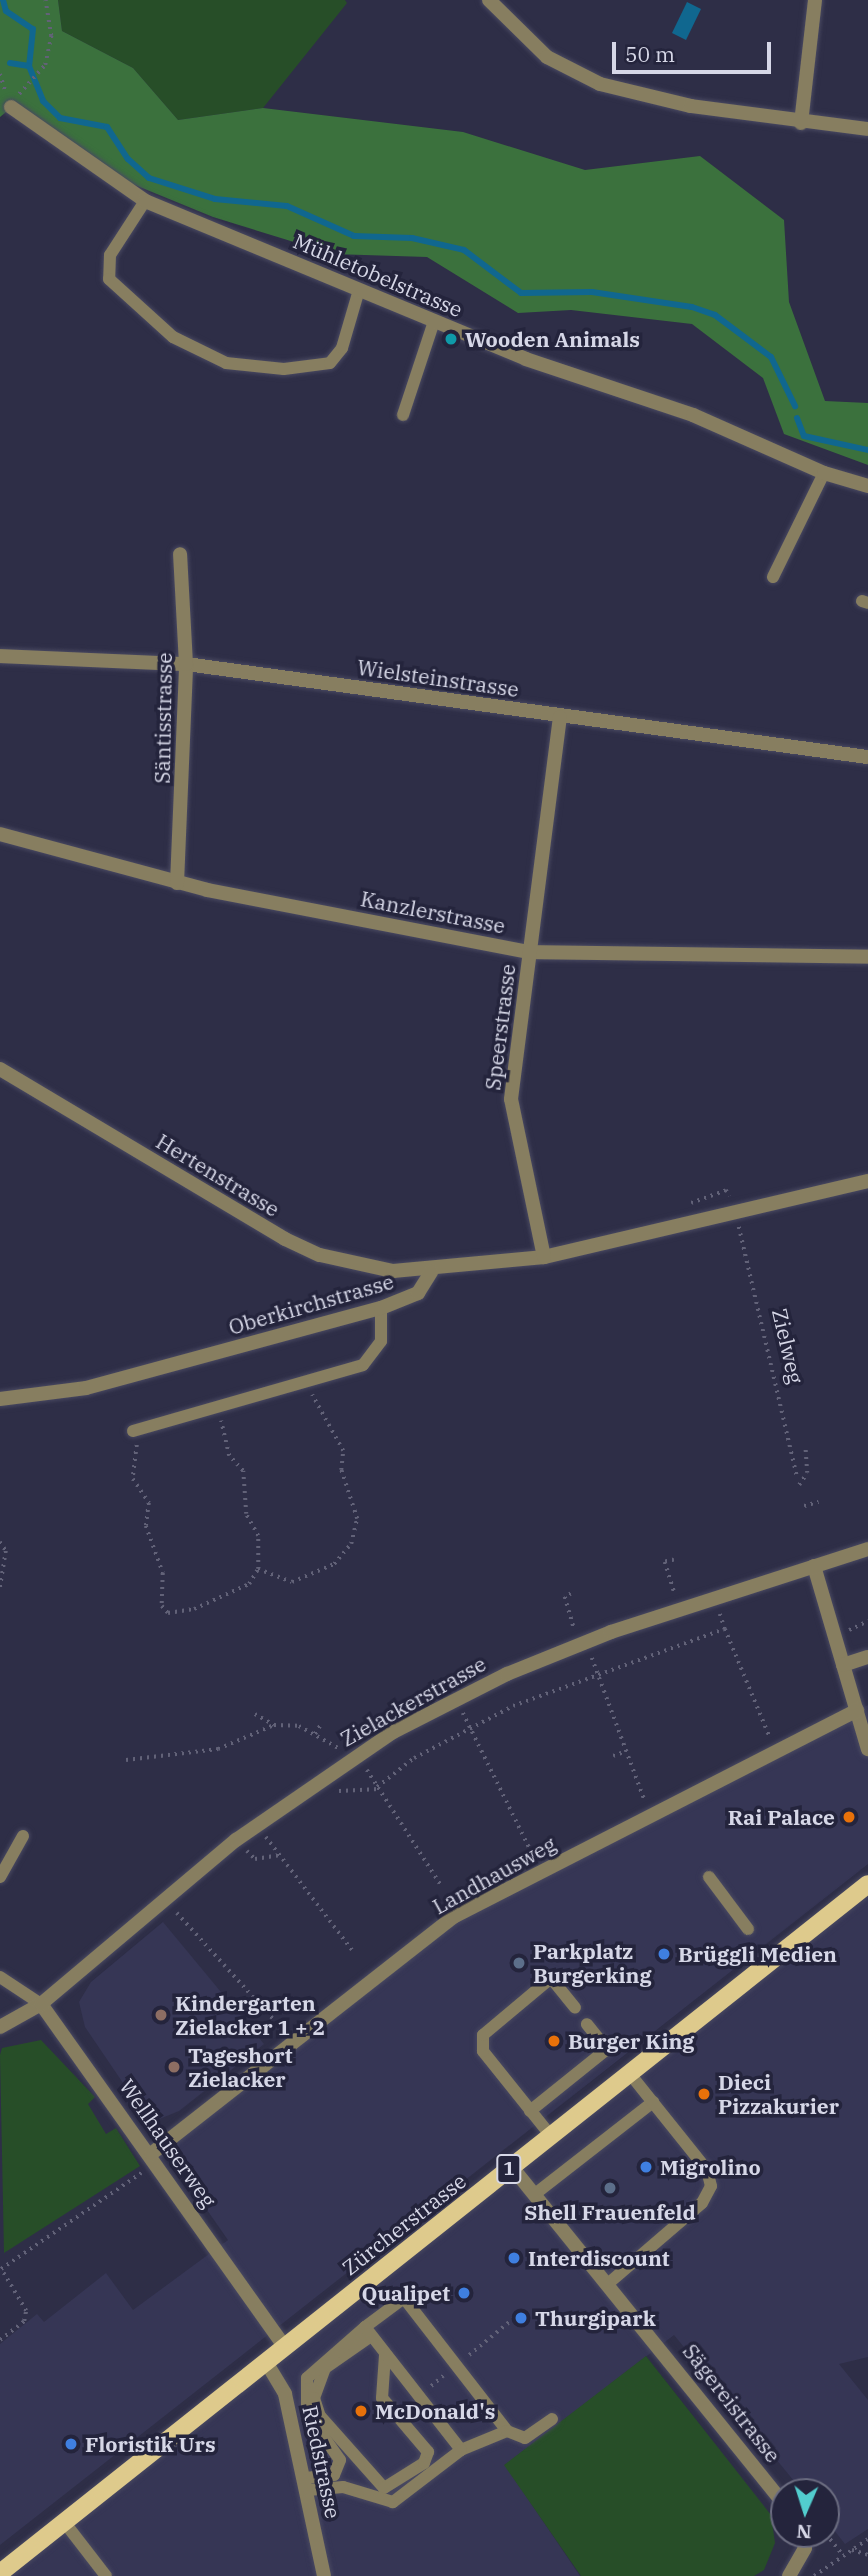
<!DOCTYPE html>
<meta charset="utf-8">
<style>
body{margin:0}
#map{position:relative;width:868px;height:2576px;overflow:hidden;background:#2e2e47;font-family:"IBM Plex Serif",serif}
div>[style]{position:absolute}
.built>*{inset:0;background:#363655}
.green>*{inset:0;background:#274e28}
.forest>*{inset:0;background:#3b713d}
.water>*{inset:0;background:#10678f}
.stream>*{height:6px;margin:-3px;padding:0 3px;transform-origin:3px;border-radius:3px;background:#10678f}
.path>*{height:3.5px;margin-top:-1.75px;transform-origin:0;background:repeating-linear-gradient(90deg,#626278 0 2px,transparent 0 7px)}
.roads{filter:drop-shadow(0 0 2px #494961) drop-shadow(0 0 2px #494961)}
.lane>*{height:12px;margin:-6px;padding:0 6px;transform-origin:6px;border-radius:6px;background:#877e60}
.street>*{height:14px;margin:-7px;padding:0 7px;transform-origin:7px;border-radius:7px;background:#877e60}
.primary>*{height:18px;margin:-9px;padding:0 9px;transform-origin:9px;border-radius:9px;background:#deca8c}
.dots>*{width:19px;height:19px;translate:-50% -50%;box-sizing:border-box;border:4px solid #24243c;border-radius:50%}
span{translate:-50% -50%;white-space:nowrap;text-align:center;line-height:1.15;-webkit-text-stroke:7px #24243c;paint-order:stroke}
.shield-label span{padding:2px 5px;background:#24243c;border:2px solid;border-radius:5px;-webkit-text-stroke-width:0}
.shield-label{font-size:19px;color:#d6d7e7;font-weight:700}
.street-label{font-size:21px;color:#d6d7e7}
.poi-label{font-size:21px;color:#d6d7e7;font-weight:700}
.left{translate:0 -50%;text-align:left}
.right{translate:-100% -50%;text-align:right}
.north{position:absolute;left:770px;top:2478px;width:70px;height:70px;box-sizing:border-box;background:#24243c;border:2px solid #6b6c80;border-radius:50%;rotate:183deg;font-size:19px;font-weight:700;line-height:28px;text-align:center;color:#d6d7e7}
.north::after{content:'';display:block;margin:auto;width:24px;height:32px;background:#52cdce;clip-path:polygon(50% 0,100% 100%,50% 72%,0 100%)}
.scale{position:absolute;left:612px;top:42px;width:159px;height:32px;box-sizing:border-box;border:4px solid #d6d7e7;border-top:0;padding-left:9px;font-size:21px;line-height:24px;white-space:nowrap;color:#d6d7e7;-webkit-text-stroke:5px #24243c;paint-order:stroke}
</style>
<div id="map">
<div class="built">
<i style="clip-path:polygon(868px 1705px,868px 1864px,0 2545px,0 2344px,37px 2314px,44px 2322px,106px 2273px,133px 2310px,228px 2240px,166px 2151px,454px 1922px)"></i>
<i style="clip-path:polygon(868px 1884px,868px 2357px,839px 2364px,868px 2400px,868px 2529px,845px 2544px,826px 2520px,826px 2492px,803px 2492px,674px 2335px,505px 2465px,580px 2576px,7px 2576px)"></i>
<i style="clip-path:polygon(163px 1922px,264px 2044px,179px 2111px,157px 2120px,140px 2108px,85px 2027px,79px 2002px,91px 1982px)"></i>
</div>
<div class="green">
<i style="clip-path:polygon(58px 0,345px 0,347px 3px,263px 108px,178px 120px,133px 68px,62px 31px)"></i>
<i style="clip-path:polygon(41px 2040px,95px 2097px,88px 2104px,106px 2134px,116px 2128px,140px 2166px,4px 2253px,0 2055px,2px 2048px)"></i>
<i style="clip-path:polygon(646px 2356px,771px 2515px,775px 2543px,764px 2570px,754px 2576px,581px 2576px,504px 2465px)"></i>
</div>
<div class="forest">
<i style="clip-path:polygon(0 0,58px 0,62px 31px,133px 68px,178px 120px,263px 108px,463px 132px,585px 170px,700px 156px,784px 220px,789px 302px,825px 401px,868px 403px,868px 465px,784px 434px,763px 378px,692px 324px,571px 310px,518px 313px,427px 257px,333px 254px,213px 217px,130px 183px,11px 108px,0 117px)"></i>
</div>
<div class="water">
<i style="clip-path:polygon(687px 2px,701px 9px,686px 40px,672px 33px)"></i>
</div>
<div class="stream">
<i style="left:3px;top:0;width:11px;rotate:75deg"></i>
<i style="left:6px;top:11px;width:32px;rotate:34deg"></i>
<i style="left:33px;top:29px;width:37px;rotate:96deg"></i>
<i style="left:10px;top:63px;width:19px;rotate:9deg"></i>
<i style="left:29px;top:66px;width:38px;rotate:68deg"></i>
<i style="left:43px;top:101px;width:24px;rotate:45deg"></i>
<i style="left:60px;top:118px;width:48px;rotate:10.8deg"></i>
<i style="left:107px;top:127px;width:38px;rotate:57deg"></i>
<i style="left:128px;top:159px;width:28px;rotate:42deg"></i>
<i style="left:149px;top:178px;width:69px;rotate:17.7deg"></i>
<i style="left:215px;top:199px;width:72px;rotate:5.6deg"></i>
<i style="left:287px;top:206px;width:73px;rotate:24.1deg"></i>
<i style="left:354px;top:236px;width:58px;rotate:2deg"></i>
<i style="left:412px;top:238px;width:53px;rotate:13deg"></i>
<i style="left:464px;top:250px;width:71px;rotate:37deg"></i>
<i style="left:521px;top:293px;width:71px;rotate:-0.8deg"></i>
<i style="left:592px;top:292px;width:101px;rotate:8.5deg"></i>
<i style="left:692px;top:307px;width:24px;rotate:19deg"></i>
<i style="left:715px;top:315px;width:70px;rotate:36.9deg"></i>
<i style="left:771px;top:357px;width:55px;rotate:63.9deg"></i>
<i style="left:797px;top:418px;width:19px;rotate:69deg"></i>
<i style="left:804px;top:436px;width:66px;rotate:12.3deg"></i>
</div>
<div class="path">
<i style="left:0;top:74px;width:19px;rotate:72deg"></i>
<i style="left:19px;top:94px;width:39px;rotate:-48deg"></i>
<i style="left:45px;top:65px;width:30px;rotate:-78deg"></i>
<i style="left:51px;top:36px;width:36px;rotate:-99deg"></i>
<i style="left:691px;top:1203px;width:37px;rotate:-20deg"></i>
<i style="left:726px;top:1190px;width:7px;rotate:63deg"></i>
<i style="left:739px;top:1227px;width:257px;rotate:76.9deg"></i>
<i style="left:137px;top:1445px;width:34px;rotate:97deg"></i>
<i style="left:133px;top:1479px;width:29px;rotate:56deg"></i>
<i style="left:149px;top:1503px;width:23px;rotate:97deg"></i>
<i style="left:146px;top:1526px;width:50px;rotate:70.1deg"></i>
<i style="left:163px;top:1573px;width:33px;rotate:92deg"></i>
<i style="left:162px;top:1606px;width:9px;rotate:49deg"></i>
<i style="left:168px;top:1613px;width:26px;rotate:-9deg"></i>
<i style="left:194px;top:1609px;width:60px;rotate:-24.4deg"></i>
<i style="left:249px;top:1584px;width:17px;rotate:-59deg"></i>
<i style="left:258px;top:1569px;width:33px;rotate:-90deg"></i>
<i style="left:258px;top:1536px;width:25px;rotate:-119deg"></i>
<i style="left:246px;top:1514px;width:43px;rotate:-94deg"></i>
<i style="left:243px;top:1471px;width:21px;rotate:-133deg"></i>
<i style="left:229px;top:1456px;width:36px;rotate:-103deg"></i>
<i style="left:799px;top:1485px;width:14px;rotate:-56deg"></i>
<i style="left:807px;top:1473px;width:27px;rotate:-94deg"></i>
<i style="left:804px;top:1506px;width:15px;rotate:-16deg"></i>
<i style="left:0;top:1542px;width:11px;rotate:56deg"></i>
<i style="left:6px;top:1551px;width:39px;rotate:99deg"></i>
<i style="left:674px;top:1560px;width:9px;rotate:167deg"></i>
<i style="left:665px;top:1562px;width:34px;rotate:73deg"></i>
<i style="left:258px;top:1569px;width:36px;rotate:21deg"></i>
<i style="left:292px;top:1582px;width:46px;rotate:-23.2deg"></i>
<i style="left:334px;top:1564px;width:26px;rotate:-50deg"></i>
<i style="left:351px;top:1544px;width:26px;rotate:-77deg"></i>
<i style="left:357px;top:1519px;width:52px;rotate:-108.1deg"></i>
<i style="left:341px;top:1470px;width:19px;rotate:-84deg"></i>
<i style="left:343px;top:1451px;width:64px;rotate:-119deg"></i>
<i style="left:571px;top:1594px;width:7px;rotate:153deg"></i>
<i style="left:565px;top:1597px;width:32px;rotate:74deg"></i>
<i style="left:720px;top:1614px;width:16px;rotate:72deg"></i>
<i style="left:849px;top:1630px;width:21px;rotate:-25deg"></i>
<i style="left:592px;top:1658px;width:153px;rotate:69.7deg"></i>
<i style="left:463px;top:1713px;width:161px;rotate:63.8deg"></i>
<i style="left:255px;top:1714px;width:22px;rotate:30deg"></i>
<i style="left:315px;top:1734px;width:12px;rotate:-59deg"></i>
<i style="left:613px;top:1756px;width:12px;rotate:-20deg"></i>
<i style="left:126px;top:1760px;width:93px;rotate:-6.8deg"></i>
<i style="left:218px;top:1749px;width:61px;rotate:-23.2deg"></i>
<i style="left:274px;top:1725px;width:25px;rotate:2deg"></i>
<i style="left:299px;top:1726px;width:47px;rotate:29.3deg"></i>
<i style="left:367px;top:1770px;width:139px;rotate:57.3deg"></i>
<i style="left:377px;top:1787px;width:47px;rotate:-38.1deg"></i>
<i style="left:414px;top:1758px;width:112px;rotate:-27.7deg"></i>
<i style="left:513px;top:1706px;width:226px;rotate:-20deg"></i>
<i style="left:725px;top:1629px;width:115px;rotate:67.5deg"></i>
<i style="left:339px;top:1791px;width:40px;rotate:-2.9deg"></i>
<i style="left:266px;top:1837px;width:142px;rotate:52.7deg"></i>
<i style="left:247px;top:1851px;width:11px;rotate:45deg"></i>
<i style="left:255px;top:1859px;width:24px;rotate:-9deg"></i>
<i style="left:177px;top:1913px;width:156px;rotate:47.8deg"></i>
<i style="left:1px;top:2269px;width:170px;rotate:-34.4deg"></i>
<i style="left:0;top:2340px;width:31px;rotate:-38deg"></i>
<i style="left:24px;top:2321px;width:10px;rotate:-79deg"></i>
<i style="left:26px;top:2311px;width:49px;rotate:-120.8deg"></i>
<i style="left:469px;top:2355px;width:65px;rotate:-39.4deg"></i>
<i style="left:431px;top:2386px;width:17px;rotate:-40deg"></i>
<i style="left:826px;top:2534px;width:27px;rotate:51deg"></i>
<i style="left:852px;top:2550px;width:17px;rotate:17deg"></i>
<i style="left:814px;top:2576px;width:65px;rotate:-34.4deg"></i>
</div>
<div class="roads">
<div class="lane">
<i style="left:145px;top:201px;width:64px;rotate:122.9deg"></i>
<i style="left:110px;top:255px;width:24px;rotate:92deg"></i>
<i style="left:109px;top:279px;width:86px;rotate:42.2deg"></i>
<i style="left:173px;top:337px;width:59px;rotate:26.1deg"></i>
<i style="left:226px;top:363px;width:58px;rotate:5.9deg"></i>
<i style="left:284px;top:369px;width:46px;rotate:-7.4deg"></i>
<i style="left:330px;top:363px;width:19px;rotate:-51deg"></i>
<i style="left:342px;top:348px;width:60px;rotate:-73.7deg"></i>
<i style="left:403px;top:415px;width:99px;rotate:-71.7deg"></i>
<i style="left:773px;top:577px;width:116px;rotate:-63.9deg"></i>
<i style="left:862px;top:601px;width:6px;rotate:18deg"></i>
<i style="left:133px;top:1431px;width:239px;rotate:-16deg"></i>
<i style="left:363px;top:1365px;width:30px;rotate:-53deg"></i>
<i style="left:381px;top:1341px;width:33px;rotate:-90deg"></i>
<i style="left:0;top:1877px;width:47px;rotate:-60.7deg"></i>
<i style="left:709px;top:1877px;width:65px;rotate:53.1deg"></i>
<i style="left:0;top:1977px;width:49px;rotate:33.4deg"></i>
<i style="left:530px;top:2111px;width:99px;rotate:-38.8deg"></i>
<i style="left:607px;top:2049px;width:32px;rotate:-129deg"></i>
<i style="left:551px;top:2136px;width:109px;rotate:-128.7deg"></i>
<i style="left:483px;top:2051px;width:16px;rotate:-90deg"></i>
<i style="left:483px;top:2035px;width:89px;rotate:-40deg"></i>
<i style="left:551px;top:1978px;width:38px;rotate:51deg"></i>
<i style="left:535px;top:2194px;width:150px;rotate:-37.9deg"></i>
<i style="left:610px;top:2282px;width:121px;rotate:-40.7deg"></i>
<i style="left:702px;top:2203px;width:19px;rotate:-62deg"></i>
<i style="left:711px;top:2186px;width:16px;rotate:-104deg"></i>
<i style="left:707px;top:2170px;width:123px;rotate:-128.7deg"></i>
<i style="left:365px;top:2327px;width:49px;rotate:-36.6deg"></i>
<i style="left:404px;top:2298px;width:168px;rotate:52.2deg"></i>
<i style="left:507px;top:2431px;width:50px;rotate:157.6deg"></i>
<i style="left:371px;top:2336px;width:56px;rotate:145.2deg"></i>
<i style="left:325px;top:2368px;width:32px;rotate:110deg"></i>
<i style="left:314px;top:2398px;width:19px;rotate:72deg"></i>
<i style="left:320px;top:2416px;width:96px;rotate:48.4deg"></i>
<i style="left:384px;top:2488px;width:47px;rotate:-32deg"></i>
<i style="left:424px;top:2463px;width:12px;rotate:-70deg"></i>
<i style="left:428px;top:2452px;width:71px;rotate:-130.4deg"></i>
<i style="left:382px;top:2398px;width:43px;rotate:-86deg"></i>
<i style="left:507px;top:2431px;width:19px;rotate:21deg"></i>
<i style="left:525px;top:2438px;width:33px;rotate:-35deg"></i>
<i style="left:305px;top:2478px;width:29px;rotate:-6deg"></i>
<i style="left:334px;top:2475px;width:16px;rotate:-68deg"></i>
<i style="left:340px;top:2460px;width:57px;rotate:-125.1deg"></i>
<i style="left:307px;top:2413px;width:35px;rotate:-90deg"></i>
<i style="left:307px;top:2378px;width:77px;rotate:-41.3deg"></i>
<i style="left:365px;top:2327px;width:156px;rotate:52deg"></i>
<i style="left:461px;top:2450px;width:86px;rotate:142.6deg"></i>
<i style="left:393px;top:2502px;width:52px;rotate:-163.3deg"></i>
<i style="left:343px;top:2487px;width:35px;rotate:175deg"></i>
<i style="left:65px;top:2523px;width:67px;rotate:52.3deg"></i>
</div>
<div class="street">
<i style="left:489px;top:0;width:81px;rotate:44.5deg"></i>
<i style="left:547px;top:57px;width:59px;rotate:27deg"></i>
<i style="left:600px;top:84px;width:94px;rotate:13.6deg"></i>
<i style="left:691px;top:106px;width:178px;rotate:7.4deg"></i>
<i style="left:11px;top:107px;width:164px;rotate:35deg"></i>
<i style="left:145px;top:201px;width:412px;rotate:22.5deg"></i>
<i style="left:526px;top:359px;width:176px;rotate:18.5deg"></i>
<i style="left:693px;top:415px;width:143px;rotate:23.9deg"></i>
<i style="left:824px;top:473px;width:46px;rotate:16.5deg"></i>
<i style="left:801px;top:123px;width:124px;rotate:-83.5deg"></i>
<i style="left:0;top:656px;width:186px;rotate:2.5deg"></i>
<i style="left:186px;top:664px;width:688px;rotate:7.77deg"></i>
<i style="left:0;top:834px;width:214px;rotate:15.1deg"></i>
<i style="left:207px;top:890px;width:329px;rotate:10.9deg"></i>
<i style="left:530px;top:952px;width:338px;rotate:0.8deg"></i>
<i style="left:177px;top:883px;width:219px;rotate:-87.6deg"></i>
<i style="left:186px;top:664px;width:110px;rotate:-93.1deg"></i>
<i style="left:0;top:1069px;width:332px;rotate:30.8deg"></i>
<i style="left:285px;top:1239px;width:38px;rotate:25deg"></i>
<i style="left:320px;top:1255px;width:75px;rotate:12.4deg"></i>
<i style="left:393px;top:1271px;width:152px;rotate:-5.3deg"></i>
<i style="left:544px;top:1257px;width:333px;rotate:-13.2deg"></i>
<i style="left:544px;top:1257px;width:161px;rotate:-101.8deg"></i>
<i style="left:511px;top:1099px;width:385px;rotate:-82.7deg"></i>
<i style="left:0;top:1399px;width:87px;rotate:-7.3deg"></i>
<i style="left:86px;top:1388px;width:306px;rotate:-15.2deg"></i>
<i style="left:381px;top:1308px;width:40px;rotate:-22deg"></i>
<i style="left:418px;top:1293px;width:25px;rotate:-58deg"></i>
<i style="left:814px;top:1566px;width:191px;rotate:73.6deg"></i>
<i style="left:843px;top:1665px;width:26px;rotate:-18deg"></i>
<i style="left:41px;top:2004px;width:421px;rotate:54.6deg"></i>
<i style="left:0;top:2027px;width:47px;rotate:-29.3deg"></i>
<i style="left:41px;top:2004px;width:255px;rotate:-40.1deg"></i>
<i style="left:236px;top:1840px;width:191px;rotate:-34.5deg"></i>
<i style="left:393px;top:1732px;width:128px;rotate:-27deg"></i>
<i style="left:507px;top:1674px;width:112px;rotate:-22deg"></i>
<i style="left:611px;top:1632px;width:270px;rotate:-17.9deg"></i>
<i style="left:151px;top:2154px;width:384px;rotate:-38.1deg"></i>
<i style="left:453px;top:1917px;width:454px;rotate:-27.1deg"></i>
<i style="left:512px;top:2167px;width:433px;rotate:51.1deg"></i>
<i style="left:266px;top:2362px;width:37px;rotate:59deg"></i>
<i style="left:285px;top:2394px;width:186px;rotate:77.9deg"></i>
<i style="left:789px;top:2576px;width:32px;rotate:-60deg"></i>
<i style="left:805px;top:2548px;width:14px;rotate:-102deg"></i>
</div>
<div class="primary">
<i style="left:0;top:2573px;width:1108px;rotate:-38.44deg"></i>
</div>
</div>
<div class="dots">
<i style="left:451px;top:339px;background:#0f9aa8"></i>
<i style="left:849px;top:1817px;background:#e8710a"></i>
<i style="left:664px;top:1954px;background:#3f7fe0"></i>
<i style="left:519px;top:1963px;background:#5c6f8a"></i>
<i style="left:161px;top:2015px;background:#8d6e63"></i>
<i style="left:554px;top:2041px;background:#e8710a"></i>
<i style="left:174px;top:2067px;background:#8d6e63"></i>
<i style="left:704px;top:2094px;background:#e8710a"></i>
<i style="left:646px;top:2167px;background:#3f7fe0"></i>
<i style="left:610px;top:2188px;background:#5c6f8a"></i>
<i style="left:514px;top:2258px;background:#3f7fe0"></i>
<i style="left:464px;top:2293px;background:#3f7fe0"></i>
<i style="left:521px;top:2318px;background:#3f7fe0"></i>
<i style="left:361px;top:2411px;background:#e8710a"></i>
<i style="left:71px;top:2444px;background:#3f7fe0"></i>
</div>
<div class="shield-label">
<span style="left:509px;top:2169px">1</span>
</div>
<div class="street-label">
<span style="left:378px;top:275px;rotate:23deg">Mühletobelstrasse</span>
<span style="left:438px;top:678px;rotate:8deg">Wielsteinstrasse</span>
<span style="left:163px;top:718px;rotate:-89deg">Säntisstrasse</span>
<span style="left:433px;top:912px;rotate:11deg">Kanzlerstrasse</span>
<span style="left:500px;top:1027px;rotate:-83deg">Speerstrasse</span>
<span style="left:218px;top:1175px;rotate:31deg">Hertenstrasse</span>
<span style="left:311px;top:1304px;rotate:-16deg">Oberkirchstrasse</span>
<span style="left:788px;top:1346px;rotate:77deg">Zielweg</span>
<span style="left:413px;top:1701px;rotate:-29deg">Zielackerstrasse</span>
<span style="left:494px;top:1875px;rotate:-29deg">Landhausweg</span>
<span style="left:168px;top:2143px;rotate:55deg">Wellhauserweg</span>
<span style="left:404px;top:2224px;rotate:-38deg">Zürcherstrasse</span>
<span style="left:732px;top:2403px;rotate:52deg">Sägereistrasse</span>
<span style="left:322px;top:2462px;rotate:78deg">Riedstrasse</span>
</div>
<div class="poi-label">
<span class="left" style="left:465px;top:339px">Wooden Animals</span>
<span class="right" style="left:835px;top:1817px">Rai Palace</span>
<span class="left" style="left:533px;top:1963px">Parkplatz<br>Burgerking</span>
<span class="left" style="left:678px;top:1954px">Brüggli Medien</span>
<span class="left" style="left:175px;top:2015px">Kindergarten<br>Zielacker 1 + 2</span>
<span class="left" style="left:568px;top:2041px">Burger King</span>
<span class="left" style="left:188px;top:2067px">Tageshort<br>Zielacker</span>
<span class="left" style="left:718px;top:2094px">Dieci<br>Pizzakurier</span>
<span class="left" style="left:660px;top:2167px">Migrolino</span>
<span style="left:610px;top:2212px">Shell Frauenfeld</span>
<span class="left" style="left:528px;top:2258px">Interdiscount</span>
<span class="right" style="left:450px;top:2293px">Qualipet</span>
<span class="left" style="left:535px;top:2318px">Thurgipark</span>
<span class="left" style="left:375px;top:2411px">McDonald's</span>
<span class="left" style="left:85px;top:2444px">Floristik Urs</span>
</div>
<div class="north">N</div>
<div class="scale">50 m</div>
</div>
